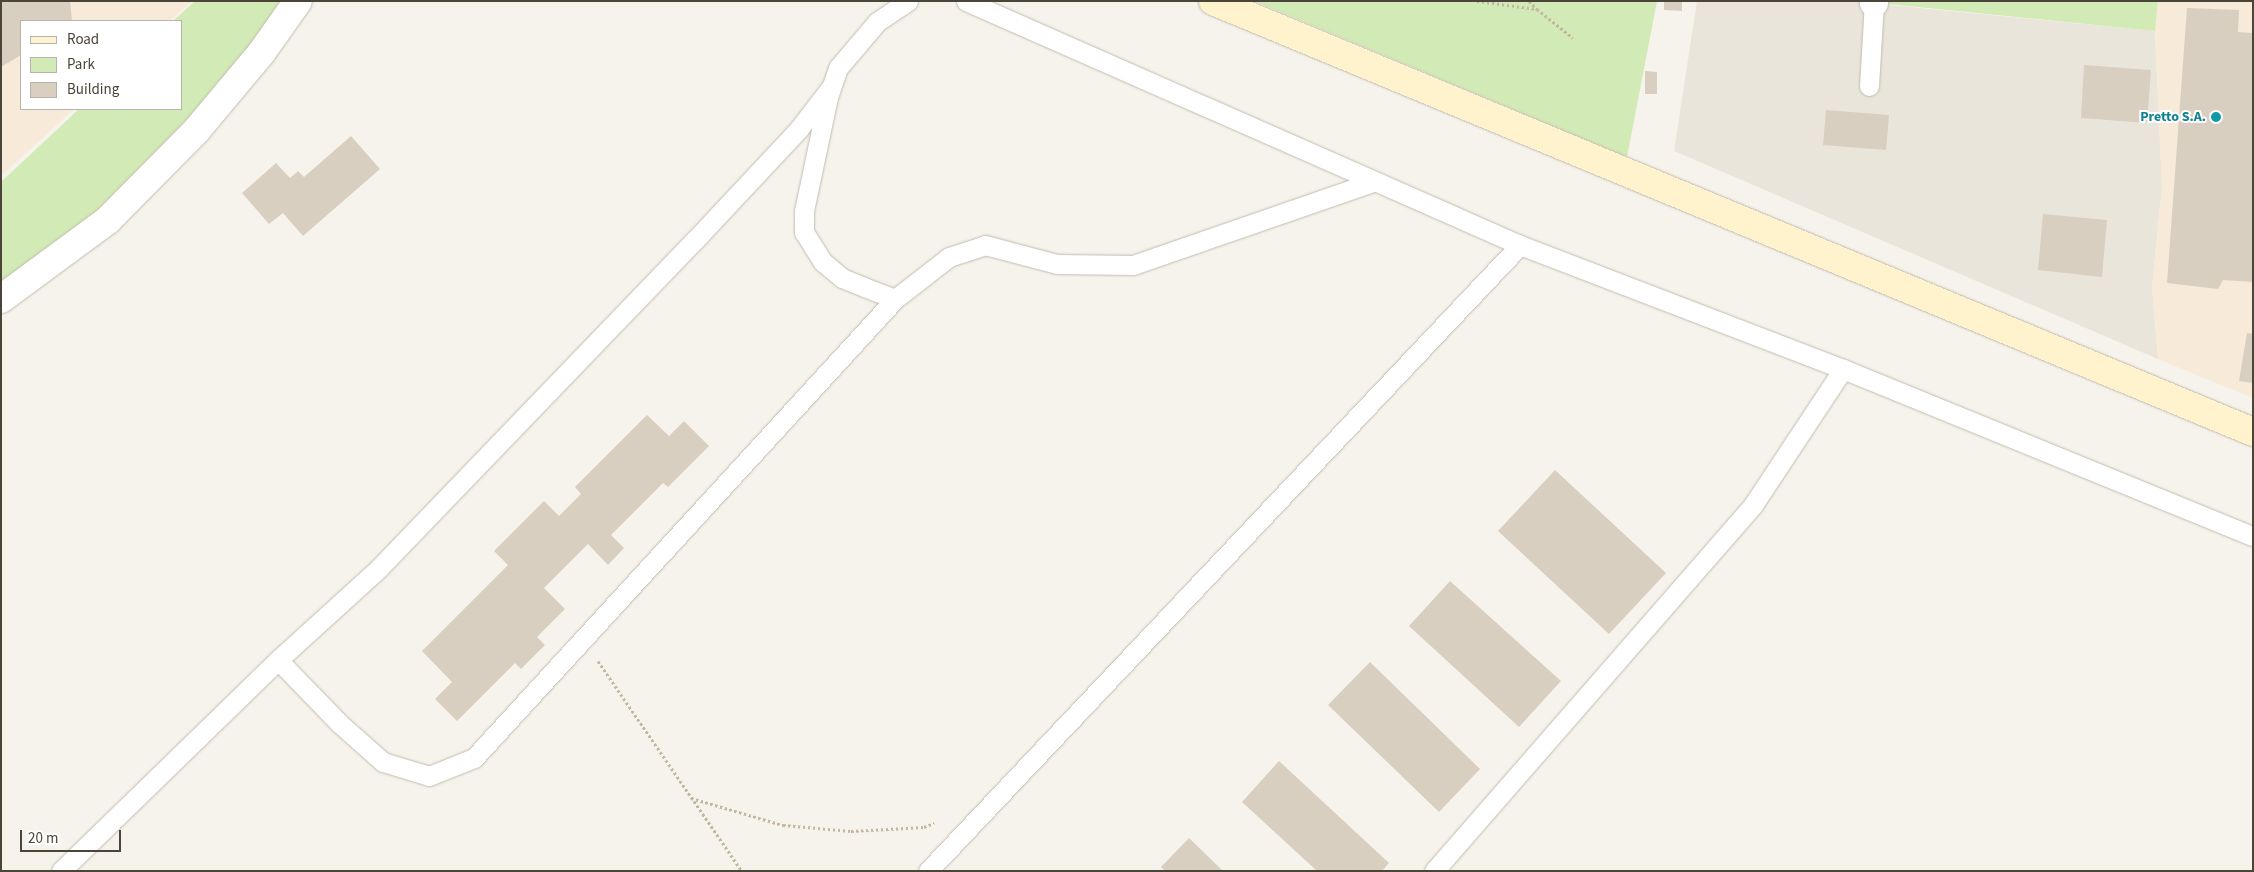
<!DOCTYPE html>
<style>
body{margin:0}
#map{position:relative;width:2254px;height:872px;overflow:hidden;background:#f6f3ec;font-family:"Source Sans 3",sans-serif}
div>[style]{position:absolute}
.residential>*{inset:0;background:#eae5da}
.commercial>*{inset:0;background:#f7ead8}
.green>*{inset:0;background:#d2eab5}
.building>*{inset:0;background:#d8cfc1}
.path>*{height:3px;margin-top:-1.5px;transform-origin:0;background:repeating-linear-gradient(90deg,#c4b79f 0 2.5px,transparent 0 5px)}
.roads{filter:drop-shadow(0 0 1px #c2bbae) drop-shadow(0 0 1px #c2bbae)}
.lane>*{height:19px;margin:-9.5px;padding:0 9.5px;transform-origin:9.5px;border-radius:9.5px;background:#fff}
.street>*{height:28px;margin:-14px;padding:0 14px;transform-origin:14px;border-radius:14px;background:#fff}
.secondary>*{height:28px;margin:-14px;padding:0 14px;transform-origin:14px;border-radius:14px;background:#fff3cd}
.dots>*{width:14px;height:14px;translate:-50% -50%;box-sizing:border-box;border:2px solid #fff;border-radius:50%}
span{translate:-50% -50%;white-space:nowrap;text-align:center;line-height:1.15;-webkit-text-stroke:4px #fff;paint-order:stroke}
.culture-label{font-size:14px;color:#0d838f;font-weight:700}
.right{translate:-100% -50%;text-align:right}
.frame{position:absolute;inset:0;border:2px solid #4b4439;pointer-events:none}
.legend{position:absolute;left:20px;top:20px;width:162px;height:90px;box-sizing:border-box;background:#fff;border:1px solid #b7b4b0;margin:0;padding:6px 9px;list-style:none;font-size:15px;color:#4b4439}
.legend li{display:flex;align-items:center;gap:10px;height:25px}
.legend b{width:25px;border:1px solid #b7b4b0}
.scale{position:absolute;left:20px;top:830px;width:101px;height:22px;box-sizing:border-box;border:2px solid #4b4439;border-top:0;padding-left:6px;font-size:15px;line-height:18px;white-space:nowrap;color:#4b4439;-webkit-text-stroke:4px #fff;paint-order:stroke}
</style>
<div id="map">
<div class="residential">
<i style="clip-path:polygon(1697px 1px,1849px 1px,2155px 31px,2162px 187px,2152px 287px,2158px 359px,1674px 151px)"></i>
</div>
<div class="commercial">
<i style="clip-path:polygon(1px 1px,192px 1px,170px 21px,21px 21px,21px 109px,74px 109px,1px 176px)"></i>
<i style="clip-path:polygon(2158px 1px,2253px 1px,2253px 398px,2158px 359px,2152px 287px,2162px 187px,2155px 31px)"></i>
</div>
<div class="green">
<i style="clip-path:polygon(195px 1px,290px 1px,187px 135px,1px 301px,1px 182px,79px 109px,181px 109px,181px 21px,173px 21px)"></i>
<i style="clip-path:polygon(1254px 1px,1657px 1px,1627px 157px)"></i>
<i style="clip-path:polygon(1888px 1px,2158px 1px,2155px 31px,1888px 4px)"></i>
</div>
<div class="building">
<i style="clip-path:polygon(1px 1px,70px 1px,72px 21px,21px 21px,21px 55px,1px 67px)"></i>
<i style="clip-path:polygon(1664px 1px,1682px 1px,1682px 11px,1664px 10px)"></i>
<i style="clip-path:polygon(2187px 8px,2239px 10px,2238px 32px,2253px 33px,2253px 282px,2223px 280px,2218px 289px,2167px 283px)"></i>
<i style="clip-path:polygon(2084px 65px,2151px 70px,2147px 123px,2081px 118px)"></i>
<i style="clip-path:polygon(1645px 71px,1657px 72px,1657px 94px,1645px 94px)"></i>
<i style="clip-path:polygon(1826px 110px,1889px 115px,1886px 150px,1823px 145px)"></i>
<i style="clip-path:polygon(351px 136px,380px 169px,303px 236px,283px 213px,269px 224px,242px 193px,276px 163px,290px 178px,298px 171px,304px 177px)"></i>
<i style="clip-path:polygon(2043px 214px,2107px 220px,2102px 277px,2038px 270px)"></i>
<i style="clip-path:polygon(2247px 333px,2253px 334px,2253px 383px,2239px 381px)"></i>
<i style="clip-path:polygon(647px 415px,669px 436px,684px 421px,709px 446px,668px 487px,663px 483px,611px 535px,624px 548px,608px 565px,588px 544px,544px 588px,565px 609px,537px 637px,545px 645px,521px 669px,515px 663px,457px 721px,435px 699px,452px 682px,422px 651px,508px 565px,494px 551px,544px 501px,559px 516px,581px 494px,575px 487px)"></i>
<i style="clip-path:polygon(1555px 470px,1666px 573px,1609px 634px,1498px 531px)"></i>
<i style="clip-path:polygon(1450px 581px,1561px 681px,1519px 727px,1409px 626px)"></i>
<i style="clip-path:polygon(1370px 662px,1480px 769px,1439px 812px,1328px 705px)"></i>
<i style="clip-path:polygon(1279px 761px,1389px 863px,1382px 871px,1317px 871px,1242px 802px)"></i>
<i style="clip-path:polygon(1189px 838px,1223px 871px,1165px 871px,1161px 867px)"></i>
</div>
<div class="path">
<i style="left:1477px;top:1px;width:61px;rotate:7.6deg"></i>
<i style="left:1537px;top:9px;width:46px;rotate:38.9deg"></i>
<i style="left:1529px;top:1px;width:11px;rotate:45deg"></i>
<i style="left:598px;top:661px;width:255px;rotate:55.6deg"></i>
<i style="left:691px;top:798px;width:96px;rotate:16.4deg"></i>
<i style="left:783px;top:825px;width:68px;rotate:5deg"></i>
<i style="left:851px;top:831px;width:73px;rotate:-3.1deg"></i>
<i style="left:924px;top:827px;width:11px;rotate:-22deg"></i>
</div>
<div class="roads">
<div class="lane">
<i style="left:908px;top:1px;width:37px;rotate:146deg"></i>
<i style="left:877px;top:22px;width:60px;rotate:130.3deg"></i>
<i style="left:838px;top:68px;width:31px;rotate:109deg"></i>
<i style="left:828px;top:97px;width:116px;rotate:101.9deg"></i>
<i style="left:804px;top:211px;width:21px;rotate:90deg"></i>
<i style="left:804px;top:232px;width:36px;rotate:58deg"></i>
<i style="left:823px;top:262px;width:25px;rotate:40deg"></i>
<i style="left:842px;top:278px;width:24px;rotate:22deg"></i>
<i style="left:864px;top:287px;width:33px;rotate:21deg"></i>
<i style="left:895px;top:299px;width:68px;rotate:-37.9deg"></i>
<i style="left:949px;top:257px;width:38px;rotate:-18deg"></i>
<i style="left:985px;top:245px;width:74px;rotate:14.8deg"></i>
<i style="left:1057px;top:264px;width:76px;rotate:0.8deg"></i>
<i style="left:1133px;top:265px;width:256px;rotate:-19.1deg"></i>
<i style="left:966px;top:1px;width:605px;rotate:23.77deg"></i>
<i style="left:1520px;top:245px;width:346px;rotate:21deg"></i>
<i style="left:1843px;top:369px;width:443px;rotate:22.2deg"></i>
<i style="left:1869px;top:86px;width:83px;rotate:-86.6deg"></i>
<i style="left:278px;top:660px;width:88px;rotate:45.9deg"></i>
<i style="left:339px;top:723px;width:59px;rotate:41.6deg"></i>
<i style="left:383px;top:762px;width:48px;rotate:16.9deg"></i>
<i style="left:429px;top:776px;width:48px;rotate:-21.8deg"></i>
<i style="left:474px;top:758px;width:623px;rotate:-47.47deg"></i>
<i style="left:61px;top:871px;width:303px;rotate:-44.2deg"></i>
<i style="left:278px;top:660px;width:137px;rotate:-42.3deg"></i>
<i style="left:379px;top:568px;width:455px;rotate:-46.1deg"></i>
<i style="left:695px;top:240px;width:151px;rotate:-46.9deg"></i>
<i style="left:798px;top:130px;width:54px;rotate:-52.5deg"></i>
<i style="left:928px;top:871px;width:862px;rotate:-46.6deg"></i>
<i style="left:1434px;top:871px;width:486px;rotate:-48.9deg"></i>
<i style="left:1753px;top:505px;width:163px;rotate:-56.5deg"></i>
</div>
<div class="street">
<i style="left:1874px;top:3px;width:2px;rotate:-90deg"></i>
<i style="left:1px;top:299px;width:133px;rotate:-36.4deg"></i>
<i style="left:108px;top:220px;width:125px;rotate:-45.3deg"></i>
<i style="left:196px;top:131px;width:103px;rotate:-50.1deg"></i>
<i style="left:262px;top:52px;width:62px;rotate:-54.8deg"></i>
</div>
<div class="secondary">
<i style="left:1213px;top:1px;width:1126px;rotate:22.51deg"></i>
</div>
</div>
<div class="dots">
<i style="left:2216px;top:117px;background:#0f9aa8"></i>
</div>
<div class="culture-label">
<span class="right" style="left:2206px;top:117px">Pretto S.A.</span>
</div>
<div class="frame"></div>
<ul class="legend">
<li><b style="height:6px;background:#fff3cd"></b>Road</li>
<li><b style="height:14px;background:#d2eab5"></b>Park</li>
<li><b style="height:14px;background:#d8cfc1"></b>Building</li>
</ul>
<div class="scale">20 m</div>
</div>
